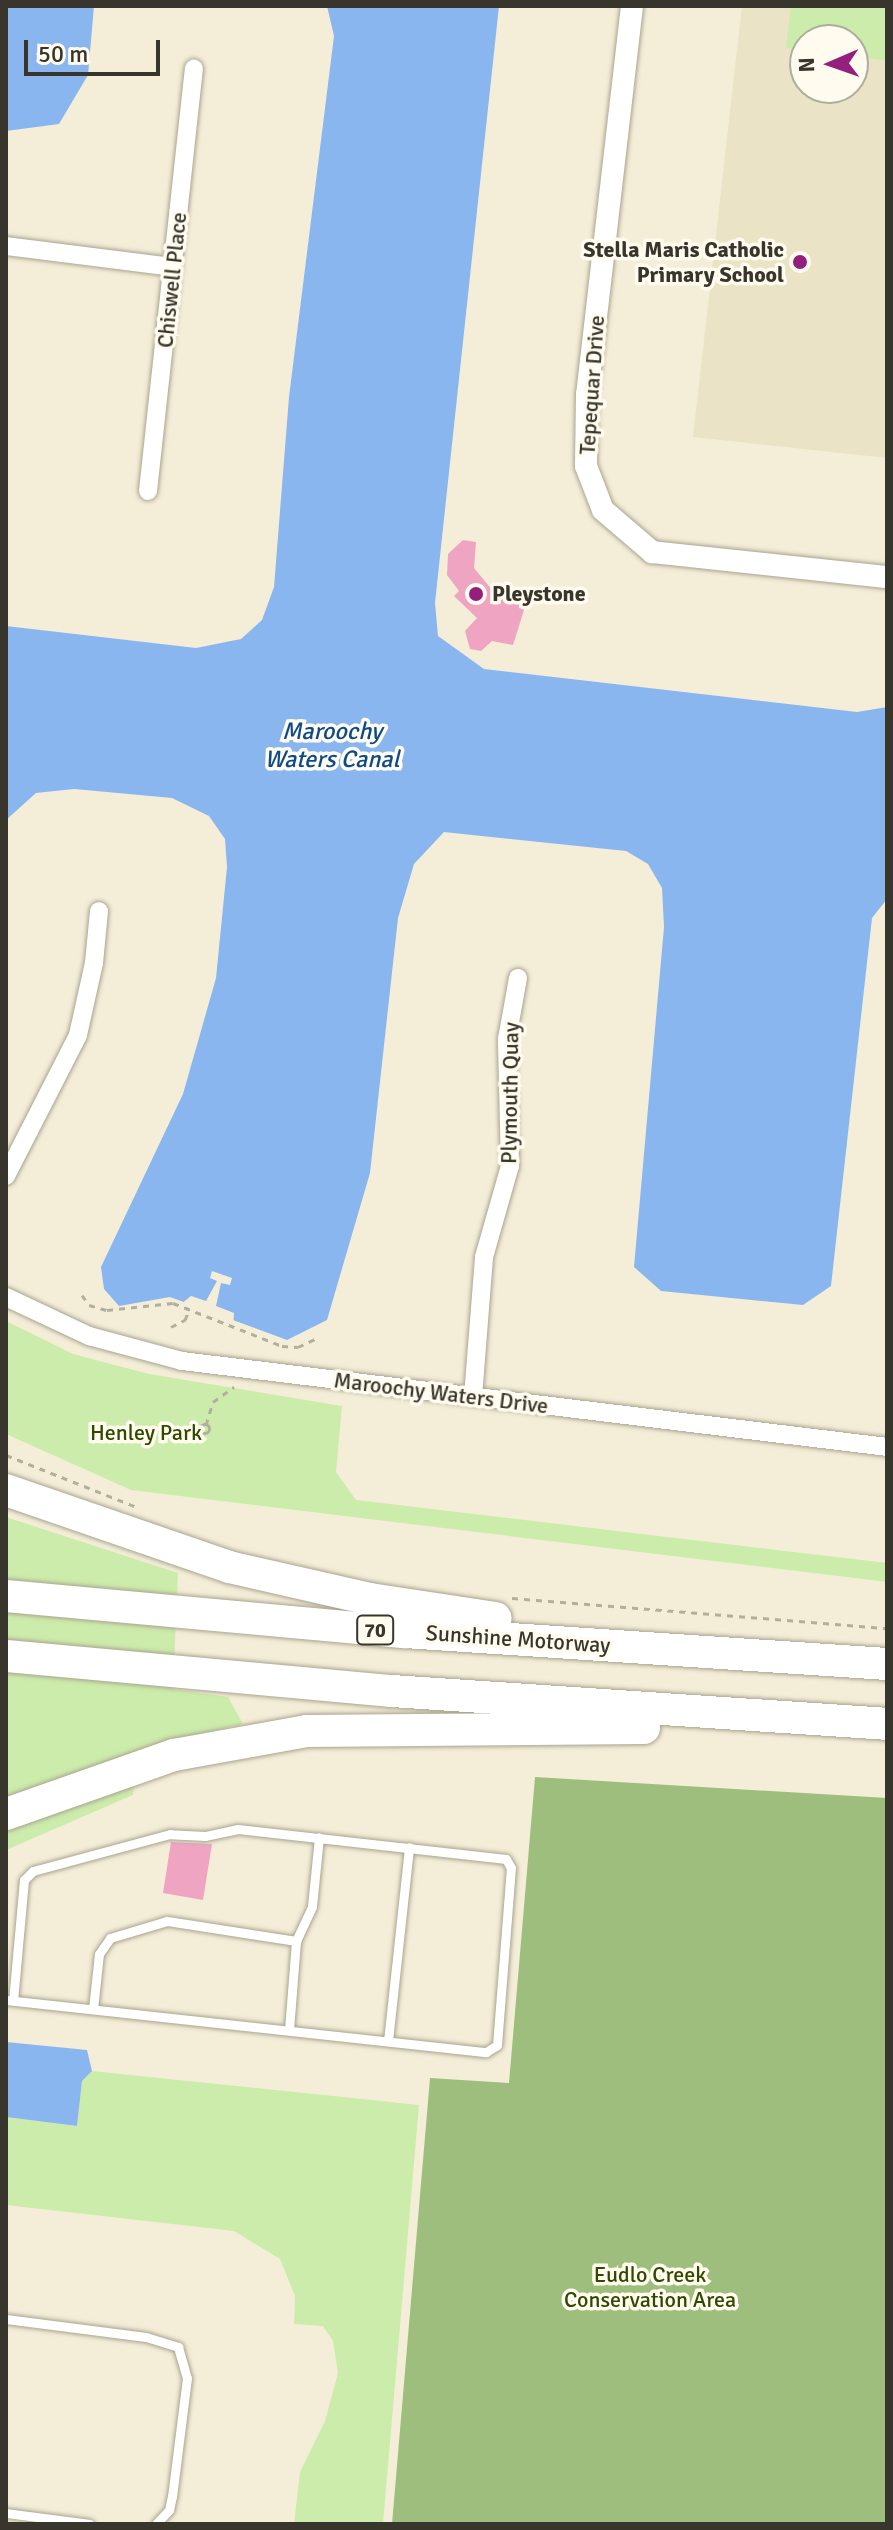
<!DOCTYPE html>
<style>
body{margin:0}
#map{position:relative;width:893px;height:2530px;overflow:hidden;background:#f4eed8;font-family:Signika,sans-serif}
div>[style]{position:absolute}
.built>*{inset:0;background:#eae3c5}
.green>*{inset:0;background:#ccecab}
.forest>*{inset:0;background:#9ebe7d}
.water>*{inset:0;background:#8ab6ef}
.pier>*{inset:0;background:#f4eed8}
.building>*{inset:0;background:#efa5c2}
.path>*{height:3px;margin-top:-1.5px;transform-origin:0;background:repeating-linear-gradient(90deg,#b3af9d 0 6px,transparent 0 12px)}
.path>.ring{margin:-1.5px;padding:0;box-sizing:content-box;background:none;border:3px solid #b3af9d;border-radius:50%}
.roads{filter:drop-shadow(0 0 2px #a9a490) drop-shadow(0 0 2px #a9a490)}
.service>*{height:9px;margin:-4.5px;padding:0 4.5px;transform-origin:4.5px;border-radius:4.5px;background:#fff}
.minor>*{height:18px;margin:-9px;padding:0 9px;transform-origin:9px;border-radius:9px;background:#fff}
.tertiary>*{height:22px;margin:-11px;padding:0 11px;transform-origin:11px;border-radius:11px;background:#fff}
.motorway>*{height:32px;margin:-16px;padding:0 16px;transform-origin:16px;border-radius:16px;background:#fff}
.dots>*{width:22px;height:22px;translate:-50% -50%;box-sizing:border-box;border:4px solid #fffbee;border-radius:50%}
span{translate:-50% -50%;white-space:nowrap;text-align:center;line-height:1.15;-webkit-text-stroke:7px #fffbee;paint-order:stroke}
.shield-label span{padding:2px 6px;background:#fffbee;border:2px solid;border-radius:6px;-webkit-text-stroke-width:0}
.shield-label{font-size:20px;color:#37352c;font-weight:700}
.poi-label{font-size:22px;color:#37352c;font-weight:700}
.right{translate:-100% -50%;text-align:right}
.left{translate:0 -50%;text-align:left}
.street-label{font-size:22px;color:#37352c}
.park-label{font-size:22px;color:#2f4a00}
.water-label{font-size:24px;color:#0c4a8c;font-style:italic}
.frame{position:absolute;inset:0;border:8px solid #37352c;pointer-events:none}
.north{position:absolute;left:789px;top:24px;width:80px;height:80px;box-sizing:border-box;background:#fffbee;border:2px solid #afaca0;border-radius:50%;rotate:268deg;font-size:22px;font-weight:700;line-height:32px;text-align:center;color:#37352c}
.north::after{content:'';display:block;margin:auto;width:28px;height:36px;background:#941f7c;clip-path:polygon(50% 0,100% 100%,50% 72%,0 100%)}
.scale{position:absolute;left:24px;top:40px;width:136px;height:36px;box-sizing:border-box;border:4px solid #37352c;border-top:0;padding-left:10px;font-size:24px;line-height:28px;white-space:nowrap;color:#37352c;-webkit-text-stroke:6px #fffbee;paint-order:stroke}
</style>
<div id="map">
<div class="built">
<i style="clip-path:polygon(evenodd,742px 6px,887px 6px,887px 458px,693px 437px,742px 6px,805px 40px,853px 40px,853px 88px,805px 88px,805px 40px)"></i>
</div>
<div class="green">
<i style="clip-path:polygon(791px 6px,887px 6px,887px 61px,853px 56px,853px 40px,805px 40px,805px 50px,786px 48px)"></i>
<i style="clip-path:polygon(6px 1321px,73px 1354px,149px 1374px,342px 1406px,336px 1472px,356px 1500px,887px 1563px,887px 1582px,131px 1490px,6px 1434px)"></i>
<i style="clip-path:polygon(6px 1517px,178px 1573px,173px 1689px,228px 1697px,243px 1724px,182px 1738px,136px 1756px,133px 1795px,6px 1850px)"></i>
<i style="clip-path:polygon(92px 2071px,419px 2105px,383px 2524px,294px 2524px,300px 2472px,325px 2421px,338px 2373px,333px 2341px,323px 2326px,294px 2324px,295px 2296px,280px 2259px,234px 2231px,6px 2205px,6px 2117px,77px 2126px,82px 2081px)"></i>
</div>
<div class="forest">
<i style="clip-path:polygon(535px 1777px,887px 1798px,887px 2524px,392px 2524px,430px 2078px,509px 2083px)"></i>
</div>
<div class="water">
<i style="clip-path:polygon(6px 6px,94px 6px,88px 75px,59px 124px,6px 131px)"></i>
<i style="clip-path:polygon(327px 6px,499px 6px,435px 603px,438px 636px,484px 669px,857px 712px,887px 707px,887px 899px,872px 918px,831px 1286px,803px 1305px,661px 1291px,634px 1267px,664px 927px,662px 888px,648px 864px,626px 851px,444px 832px,414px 864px,398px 918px,370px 1173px,327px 1320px,287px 1340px,170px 1297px,119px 1306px,104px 1289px,101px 1267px,183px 1094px,216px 978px,227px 867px,225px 839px,209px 816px,172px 798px,74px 789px,36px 793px,6px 820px,6px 626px,196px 648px,241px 639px,262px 620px,274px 587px,289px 397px,334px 36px)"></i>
<i style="clip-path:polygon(6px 2042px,87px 2050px,92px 2071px,82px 2081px,77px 2126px,6px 2117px)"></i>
</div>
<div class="pier">
<i style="clip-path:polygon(212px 1271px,232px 1278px,230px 1285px,221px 1283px,216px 1306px,234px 1313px,233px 1325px,181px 1304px,191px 1296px,206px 1301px,217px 1281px,210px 1278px)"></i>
</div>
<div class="building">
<i style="clip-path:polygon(463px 540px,476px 542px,474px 568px,498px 597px,506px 588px,524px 610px,513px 645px,492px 641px,481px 651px,470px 649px,465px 631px,477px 618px,454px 596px,459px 591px,447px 575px,448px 554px)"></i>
<i style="clip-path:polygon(171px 1842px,212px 1844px,203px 1900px,163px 1893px)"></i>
</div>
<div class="path">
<i style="left:82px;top:1295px;width:12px;rotate:55deg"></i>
<i style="left:89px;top:1305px;width:19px;rotate:16deg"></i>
<i style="left:107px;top:1310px;width:66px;rotate:-6.1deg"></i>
<i style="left:173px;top:1303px;width:117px;rotate:21.5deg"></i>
<i style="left:282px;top:1346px;width:16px;rotate:4deg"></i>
<i style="left:298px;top:1347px;width:19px;rotate:-25deg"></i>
<i style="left:171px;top:1327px;width:16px;rotate:-27deg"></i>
<i style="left:185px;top:1320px;width:11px;rotate:-68deg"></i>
<i class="ring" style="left:200.5px;top:1424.5px;width:6px;height:6px"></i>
<i style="left:206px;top:1425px;width:24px;rotate:-73deg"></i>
<i style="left:213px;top:1402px;width:26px;rotate:-36deg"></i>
<i style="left:6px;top:1455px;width:141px;rotate:21.7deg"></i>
<i style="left:512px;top:1598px;width:376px;rotate:4.6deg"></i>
</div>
<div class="roads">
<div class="service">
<i style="left:6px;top:2000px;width:483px;rotate:6.2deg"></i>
<i style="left:486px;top:2052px;width:13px;rotate:-32deg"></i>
<i style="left:497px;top:2045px;width:178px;rotate:-85.5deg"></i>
<i style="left:511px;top:1868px;width:10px;rotate:-119deg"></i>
<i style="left:506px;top:1859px;width:270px;rotate:-173.6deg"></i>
<i style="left:238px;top:1829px;width:34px;rotate:168deg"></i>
<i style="left:205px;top:1836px;width:35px;rotate:-177deg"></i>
<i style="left:170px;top:1834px;width:142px;rotate:164.9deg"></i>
<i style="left:33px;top:1871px;width:13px;rotate:135deg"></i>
<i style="left:24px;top:1880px;width:121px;rotate:95.2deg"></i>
<i style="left:93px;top:2009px;width:55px;rotate:-83.8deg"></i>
<i style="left:99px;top:1954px;width:19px;rotate:-55deg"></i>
<i style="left:110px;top:1938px;width:59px;rotate:-16.6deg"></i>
<i style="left:167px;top:1921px;width:131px;rotate:8.8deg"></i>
<i style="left:289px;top:2030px;width:89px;rotate:-85.5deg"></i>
<i style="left:296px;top:1941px;width:38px;rotate:-65deg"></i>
<i style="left:312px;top:1906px;width:69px;rotate:-84.2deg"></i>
<i style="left:388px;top:2041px;width:195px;rotate:-83.8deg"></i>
<i style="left:6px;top:2319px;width:141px;rotate:7.3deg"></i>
<i style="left:146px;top:2337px;width:34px;rotate:17deg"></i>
<i style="left:178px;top:2347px;width:32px;rotate:74deg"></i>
<i style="left:187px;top:2378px;width:119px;rotate:97.2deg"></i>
<i style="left:172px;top:2496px;width:14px;rotate:102deg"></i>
<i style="left:169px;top:2510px;width:19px;rotate:133deg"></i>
<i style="left:6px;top:2513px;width:84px;rotate:7.5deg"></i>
</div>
<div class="minor">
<i style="left:6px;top:246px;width:168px;rotate:7.2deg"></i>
<i style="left:148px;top:491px;width:425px;rotate:-83.8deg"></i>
<i style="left:6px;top:1176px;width:158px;rotate:-62.9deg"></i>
<i style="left:78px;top:1035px;width:74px;rotate:-77.5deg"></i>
<i style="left:94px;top:963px;width:52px;rotate:-84.5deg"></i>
<i style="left:6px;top:1297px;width:92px;rotate:25.2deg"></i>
<i style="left:89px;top:1336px;width:96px;rotate:15deg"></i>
<i style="left:182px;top:1361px;width:710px;rotate:6.95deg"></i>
<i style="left:473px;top:1397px;width:140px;rotate:-85.5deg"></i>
<i style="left:484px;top:1257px;width:95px;rotate:-74.1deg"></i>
<i style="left:510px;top:1166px;width:127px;rotate:-91.4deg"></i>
<i style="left:507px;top:1039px;width:62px;rotate:-79.8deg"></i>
</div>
<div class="tertiary">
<i style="left:632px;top:6px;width:391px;rotate:96.6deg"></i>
<i style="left:587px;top:394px;width:72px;rotate:90.8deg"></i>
<i style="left:586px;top:466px;width:47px;rotate:68.9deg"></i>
<i style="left:603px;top:510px;width:65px;rotate:40.6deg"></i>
<i style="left:652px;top:552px;width:236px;rotate:6.1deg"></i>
</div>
<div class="motorway">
<i style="left:6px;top:1490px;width:236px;rotate:19deg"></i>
<i style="left:229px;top:1567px;width:145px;rotate:12.8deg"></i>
<i style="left:370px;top:1599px;width:127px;rotate:8.6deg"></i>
<i style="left:6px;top:1596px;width:401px;rotate:5.2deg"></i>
<i style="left:405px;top:1632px;width:483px;rotate:3.8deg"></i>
<i style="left:6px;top:1656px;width:388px;rotate:5.2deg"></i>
<i style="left:392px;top:1691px;width:496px;rotate:3.8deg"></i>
<i style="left:6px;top:1814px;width:178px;rotate:-19.4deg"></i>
<i style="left:174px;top:1755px;width:135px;rotate:-10.2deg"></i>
<i style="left:307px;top:1731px;width:337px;rotate:-0.5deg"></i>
</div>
</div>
<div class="dots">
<i style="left:800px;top:262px;background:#941f7c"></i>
<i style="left:476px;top:594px;background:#941f7c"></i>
</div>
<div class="shield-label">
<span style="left:375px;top:1630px">70</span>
</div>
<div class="poi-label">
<span class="right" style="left:784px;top:262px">Stella Maris Catholic<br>Primary School</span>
<span class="left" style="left:492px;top:594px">Pleystone</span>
</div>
<div class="street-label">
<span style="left:172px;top:280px;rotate:-84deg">Chiswell Place</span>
<span style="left:592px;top:385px;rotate:-86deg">Tepequar Drive</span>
<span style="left:510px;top:1093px;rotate:-89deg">Plymouth Quay</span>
<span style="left:441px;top:1393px;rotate:7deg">Maroochy Waters Drive</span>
<span style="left:518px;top:1639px;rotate:4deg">Sunshine Motorway</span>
</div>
<div class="park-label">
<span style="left:146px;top:1433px">Henley Park</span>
<span style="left:650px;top:2287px">Eudlo Creek<br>Conservation Area</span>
</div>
<div class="water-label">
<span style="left:332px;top:746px">Maroochy<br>Waters Canal</span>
</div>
<div class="frame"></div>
<div class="north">N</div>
<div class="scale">50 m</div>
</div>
